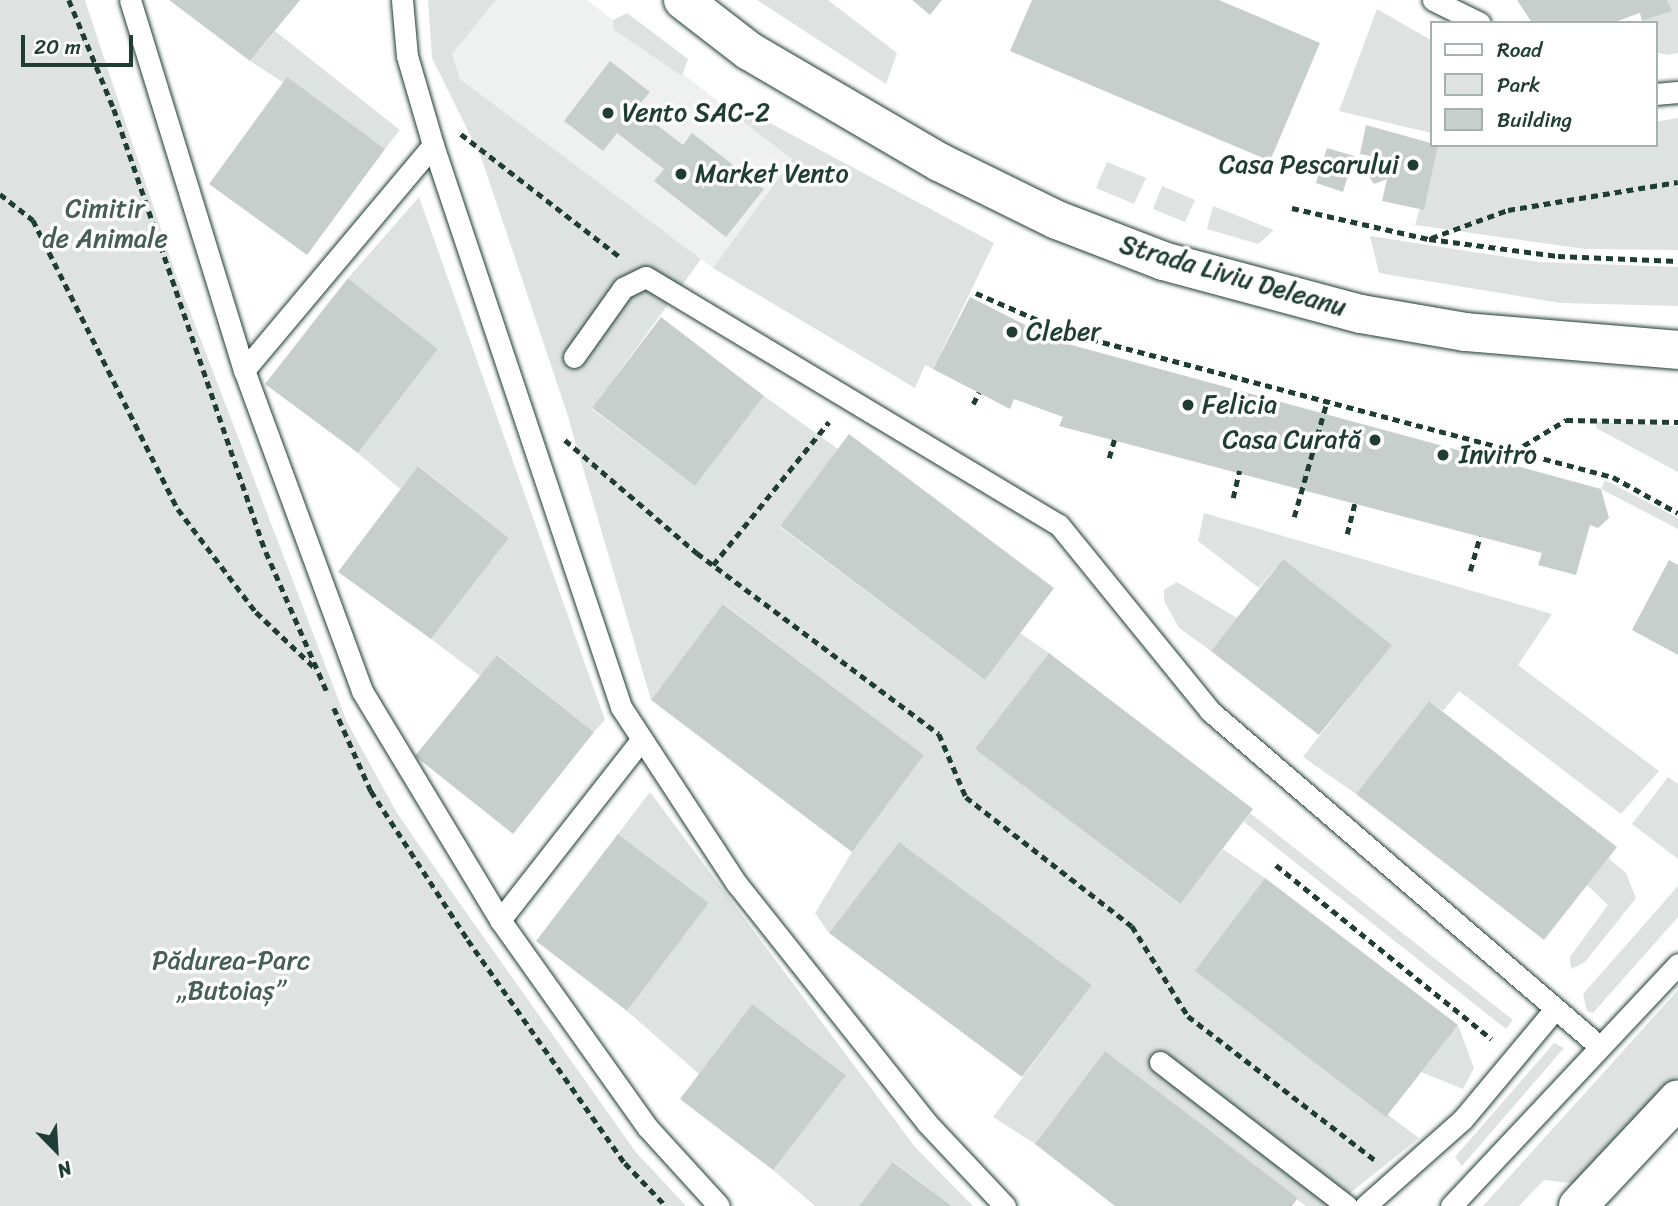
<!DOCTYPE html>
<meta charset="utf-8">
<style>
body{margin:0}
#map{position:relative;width:1678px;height:1206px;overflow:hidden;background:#fff;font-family:Sriracha,sans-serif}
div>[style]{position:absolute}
.built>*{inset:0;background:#eef1f0}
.green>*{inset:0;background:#dee3e2}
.building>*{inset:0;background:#c7cfcc}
.path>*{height:4.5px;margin-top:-2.25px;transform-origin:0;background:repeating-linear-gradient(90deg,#1f3d34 0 7px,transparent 0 12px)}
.roads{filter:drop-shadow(0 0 2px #1f3d34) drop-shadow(0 0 2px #1f3d34)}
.service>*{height:21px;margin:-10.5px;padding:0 10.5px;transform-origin:10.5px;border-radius:10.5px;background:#fff}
.minor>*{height:38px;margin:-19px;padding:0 19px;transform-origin:19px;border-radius:19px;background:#fff}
.secondary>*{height:38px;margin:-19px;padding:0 19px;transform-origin:19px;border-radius:19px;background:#fff}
.dots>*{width:19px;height:19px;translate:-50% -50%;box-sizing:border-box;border:4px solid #fff;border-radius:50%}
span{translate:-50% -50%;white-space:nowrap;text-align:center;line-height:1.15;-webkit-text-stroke:7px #fff;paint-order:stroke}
.poi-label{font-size:26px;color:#1f3d34}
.left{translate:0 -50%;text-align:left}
.right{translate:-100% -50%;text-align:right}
.park-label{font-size:26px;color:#455e57}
.street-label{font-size:26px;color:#1f3d34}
.legend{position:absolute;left:1430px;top:21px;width:228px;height:126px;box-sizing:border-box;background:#fff;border:2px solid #a5b1ae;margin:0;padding:9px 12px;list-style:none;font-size:21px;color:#1f3d34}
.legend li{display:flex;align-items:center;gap:14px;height:35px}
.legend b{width:35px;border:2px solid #a5b1ae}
.north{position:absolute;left:21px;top:1115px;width:70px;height:70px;-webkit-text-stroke:5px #fff;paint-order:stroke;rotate:156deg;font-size:19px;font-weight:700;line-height:28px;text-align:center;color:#1f3d34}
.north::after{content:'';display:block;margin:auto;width:24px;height:32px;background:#1f3d34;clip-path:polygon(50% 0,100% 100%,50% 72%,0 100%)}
.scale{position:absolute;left:21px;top:35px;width:112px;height:32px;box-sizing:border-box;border:4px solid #1f3d34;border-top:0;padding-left:9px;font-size:21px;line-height:24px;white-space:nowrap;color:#1f3d34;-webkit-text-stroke:5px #fff;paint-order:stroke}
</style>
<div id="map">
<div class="built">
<i style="clip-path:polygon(482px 0,587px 0,792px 158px,713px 268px,432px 58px)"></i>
</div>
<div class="green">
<i style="clip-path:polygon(0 0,85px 0,176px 275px,347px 722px,397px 813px,451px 891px,635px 1151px,686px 1206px,0 1206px)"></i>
<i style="clip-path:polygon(428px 0,496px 0,452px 54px,460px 79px,701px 259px,592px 409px,695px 486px,764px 396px,838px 449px,780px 527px,985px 680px,1020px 633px,1049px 653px,976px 749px,1179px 904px,1223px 849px,1265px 878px,1196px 971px,1419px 1138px,1334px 1206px,1306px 1206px,1105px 1051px,1035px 1144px,993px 1117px,1092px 985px,899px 842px,829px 933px,815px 913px,852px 852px,924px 755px,724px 604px,651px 700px,566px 410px,481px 157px,432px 58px)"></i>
<i style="clip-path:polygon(757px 0,828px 0,897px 53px,886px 84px)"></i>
<i style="clip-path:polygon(1667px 0,1678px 0,1678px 53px,1667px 55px,1655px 52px,1655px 23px,1642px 21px,1671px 11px)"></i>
<i style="clip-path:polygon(1377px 9px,1431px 40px,1431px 133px,1339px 111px)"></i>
<i style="clip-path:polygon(627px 13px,688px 59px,682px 76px,614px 30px,613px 20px)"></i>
<i style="clip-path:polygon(275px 31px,400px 130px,385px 149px,250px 61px)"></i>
<i style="clip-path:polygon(740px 107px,994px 243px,933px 369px,925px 365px,915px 388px,713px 268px,792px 159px,736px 116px)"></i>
<i style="clip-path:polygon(1678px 118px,1678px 250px,1585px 249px,1415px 225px,1438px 145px,1655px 145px,1655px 122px)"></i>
<i style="clip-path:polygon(1107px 162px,1146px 178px,1134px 204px,1096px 188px)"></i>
<i style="clip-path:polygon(1162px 186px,1195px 200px,1185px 222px,1153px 209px)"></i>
<i style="clip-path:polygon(419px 197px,605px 720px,594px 732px,498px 655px,480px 676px,431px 639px,509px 538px,419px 466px,400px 489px,358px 453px,438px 349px,348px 278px)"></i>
<i style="clip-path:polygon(1213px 206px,1274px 230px,1258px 244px,1207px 229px)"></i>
<i style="clip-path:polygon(1370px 236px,1539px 262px,1678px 267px,1678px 306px,1560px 303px,1379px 273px)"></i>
<i style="clip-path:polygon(1597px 422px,1678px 426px,1678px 472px,1596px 428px)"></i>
<i style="clip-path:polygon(1605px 480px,1678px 518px,1678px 529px,1601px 489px)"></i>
<i style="clip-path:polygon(1204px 513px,1552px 614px,1518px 665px,1659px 771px,1621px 814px,1459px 691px,1443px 711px,1429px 701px,1356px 794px,1303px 757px,1391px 645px,1283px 559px,1259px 588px,1198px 541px)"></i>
<i style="clip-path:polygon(1177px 582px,1237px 618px,1211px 651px,1179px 628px,1164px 601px,1164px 590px)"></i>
<i style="clip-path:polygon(1668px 777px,1678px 784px,1678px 859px,1632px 824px)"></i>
<i style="clip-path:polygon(650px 792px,915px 1147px,973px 1206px,952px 1206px,894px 1162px,859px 1206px,815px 1206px,773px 1170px,845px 1074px,752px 1004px,699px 1074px,627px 1011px,709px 903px,618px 834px)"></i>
<i style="clip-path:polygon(1250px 813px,1513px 1020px,1506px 1029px,1244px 822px)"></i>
<i style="clip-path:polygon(1608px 858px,1626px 873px,1636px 898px,1585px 962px,1571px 969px,1570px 957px,1608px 905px,1587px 885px)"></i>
<i style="clip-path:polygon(1678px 886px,1678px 917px,1593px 1013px,1587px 1011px,1583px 994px)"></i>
<i style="clip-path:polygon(1678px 990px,1678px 1076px,1579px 1184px,1544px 1180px,1519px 1206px,1483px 1206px)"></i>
<i style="clip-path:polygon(1458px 1025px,1474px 1068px,1463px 1089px,1421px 1072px)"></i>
<i style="clip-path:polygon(1554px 1043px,1564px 1048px,1462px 1166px,1455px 1157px)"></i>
</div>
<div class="building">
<i style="clip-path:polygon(169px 0,300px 0,250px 61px)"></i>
<i style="clip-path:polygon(912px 0,942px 0,930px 15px)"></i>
<i style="clip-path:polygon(1032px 0,1219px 0,1320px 43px,1270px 161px,1010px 51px)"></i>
<i style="clip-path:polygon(1517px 0,1667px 0,1672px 11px,1642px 21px,1640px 13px,1612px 23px,1532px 23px)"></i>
<i style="clip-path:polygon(610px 61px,650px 92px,636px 109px,683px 145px,692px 133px,764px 189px,726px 237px,654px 181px,664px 169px,617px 133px,603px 151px,564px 121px)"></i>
<i style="clip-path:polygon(287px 77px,385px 149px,307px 255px,209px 184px)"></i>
<i style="clip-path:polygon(1366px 125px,1438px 145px,1424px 210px,1382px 201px,1387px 179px,1374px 184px,1366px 172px,1376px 157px,1360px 154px)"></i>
<i style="clip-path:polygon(1327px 148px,1354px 156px,1343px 192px,1316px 183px)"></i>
<i style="clip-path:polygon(348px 278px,438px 349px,358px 453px,265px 384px)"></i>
<i style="clip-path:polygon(970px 297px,1057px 341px,1601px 489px,1609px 518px,1598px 528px,1590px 525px,1576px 575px,1538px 565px,1542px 553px,1059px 426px,1063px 417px,1014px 399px,1010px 409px,933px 369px)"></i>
<i style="clip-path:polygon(661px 317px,764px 396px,695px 486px,592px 408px)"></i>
<i style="clip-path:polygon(849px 434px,1054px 588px,985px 680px,780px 526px)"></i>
<i style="clip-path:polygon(418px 466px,509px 538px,431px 639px,338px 572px)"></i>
<i style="clip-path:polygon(1283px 559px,1392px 645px,1319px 735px,1211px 651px)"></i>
<i style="clip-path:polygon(1669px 560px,1678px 565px,1678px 655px,1632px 630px)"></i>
<i style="clip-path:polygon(723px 604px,924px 755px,852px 852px,651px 700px)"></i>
<i style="clip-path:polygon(1049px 653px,1253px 809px,1180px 904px,975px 749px)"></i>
<i style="clip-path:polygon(497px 655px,594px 732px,513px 834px,415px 756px)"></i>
<i style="clip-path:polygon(1429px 701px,1617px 847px,1544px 940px,1356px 794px)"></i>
<i style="clip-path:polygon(618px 834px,709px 903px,627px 1011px,536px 941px)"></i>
<i style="clip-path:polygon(899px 842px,1092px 985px,1022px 1077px,829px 933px)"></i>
<i style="clip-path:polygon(1265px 878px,1458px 1025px,1386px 1117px,1195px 971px)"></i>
<i style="clip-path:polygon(752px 1004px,846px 1075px,773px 1170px,680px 1099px)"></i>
<i style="clip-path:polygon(1105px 1051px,1298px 1198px,1292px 1206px,1115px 1206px,1035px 1144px)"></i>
<i style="clip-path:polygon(893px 1162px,952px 1206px,859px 1206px)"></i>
</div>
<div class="path">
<i style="left:69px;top:0;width:118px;rotate:67.6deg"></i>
<i style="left:114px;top:109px;width:468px;rotate:71.1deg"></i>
<i style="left:266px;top:552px;width:155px;rotate:66.4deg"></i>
<i style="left:461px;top:134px;width:201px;rotate:37.7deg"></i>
<i style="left:0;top:194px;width:42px;rotate:38.2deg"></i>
<i style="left:33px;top:220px;width:323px;rotate:63.4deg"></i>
<i style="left:178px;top:509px;width:129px;rotate:52.9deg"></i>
<i style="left:256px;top:612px;width:81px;rotate:43.5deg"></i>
<i style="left:1292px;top:208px;width:140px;rotate:12.8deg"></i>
<i style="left:1429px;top:239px;width:130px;rotate:7.5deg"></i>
<i style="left:1558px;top:256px;width:120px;rotate:2.4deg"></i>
<i style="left:1431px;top:238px;width:82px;rotate:-20deg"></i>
<i style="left:1508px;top:210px;width:172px;rotate:-9.4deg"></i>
<i style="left:976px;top:293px;width:100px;rotate:23.5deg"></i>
<i style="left:1068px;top:333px;width:564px;rotate:14.8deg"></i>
<i style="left:1613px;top:477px;width:74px;rotate:29deg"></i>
<i style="left:973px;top:404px;width:13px;rotate:-63deg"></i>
<i style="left:565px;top:440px;width:174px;rotate:40.6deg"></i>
<i style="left:697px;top:553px;width:302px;rotate:36.8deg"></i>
<i style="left:939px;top:734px;width:69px;rotate:66.8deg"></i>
<i style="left:966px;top:797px;width:210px;rotate:37.9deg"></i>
<i style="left:1132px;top:926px;width:106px;rotate:58.1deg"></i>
<i style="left:1188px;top:1016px;width:236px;rotate:37.6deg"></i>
<i style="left:1513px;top:452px;width:62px;rotate:-31.1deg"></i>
<i style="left:1566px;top:420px;width:112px;rotate:1deg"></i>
<i style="left:1109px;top:458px;width:19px;rotate:-74deg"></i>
<i style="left:1233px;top:498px;width:28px;rotate:-77deg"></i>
<i style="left:1294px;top:517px;width:116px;rotate:-74.1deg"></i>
<i style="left:1347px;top:534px;width:33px;rotate:-76deg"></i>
<i style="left:713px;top:565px;width:184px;rotate:-51deg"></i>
<i style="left:1470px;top:571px;width:36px;rotate:-74deg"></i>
<i style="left:334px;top:708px;width:91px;rotate:66deg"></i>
<i style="left:371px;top:791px;width:178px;rotate:56.9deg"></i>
<i style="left:468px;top:940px;width:273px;rotate:54.9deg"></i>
<i style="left:625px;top:1163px;width:59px;rotate:46.4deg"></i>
<i style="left:1276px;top:865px;width:277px;rotate:38.9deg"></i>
</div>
<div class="roads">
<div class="service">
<i style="left:130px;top:0;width:387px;rotate:72.9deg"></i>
<i style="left:402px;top:0;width:56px;rotate:84.9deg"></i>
<i style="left:407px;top:56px;width:93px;rotate:73.7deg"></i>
<i style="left:433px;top:145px;width:593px;rotate:71.5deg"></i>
<i style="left:621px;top:707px;width:212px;rotate:56.8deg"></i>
<i style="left:737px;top:884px;width:305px;rotate:51.5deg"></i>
<i style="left:927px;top:1123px;width:114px;rotate:46.8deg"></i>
<i style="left:1433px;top:0;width:52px;rotate:26.1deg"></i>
<i style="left:1655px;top:94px;width:23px;rotate:-5deg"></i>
<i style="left:433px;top:145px;width:294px;rotate:130deg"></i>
<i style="left:244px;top:370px;width:342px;rotate:69.8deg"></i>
<i style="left:362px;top:691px;width:267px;rotate:58.9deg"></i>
<i style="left:500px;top:920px;width:255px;rotate:54.6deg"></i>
<i style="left:648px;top:1128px;width:105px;rotate:47.7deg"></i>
<i style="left:574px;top:357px;width:85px;rotate:-54.6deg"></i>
<i style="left:623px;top:288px;width:25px;rotate:-26deg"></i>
<i style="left:646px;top:277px;width:482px;rotate:31deg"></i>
<i style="left:1059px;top:525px;width:240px;rotate:50.9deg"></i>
<i style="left:1210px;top:711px;width:513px;rotate:40.73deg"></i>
<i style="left:500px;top:920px;width:230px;rotate:-51.9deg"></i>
<i style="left:1160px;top:1062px;width:236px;rotate:37.6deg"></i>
<i style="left:1365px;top:1206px;width:131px;rotate:-41.6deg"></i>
<i style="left:1463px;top:1119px;width:143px;rotate:-50.1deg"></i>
<i style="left:1451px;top:1206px;width:332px;rotate:-46.8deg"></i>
</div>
<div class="minor">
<i style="left:1578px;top:1206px;width:146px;rotate:-46.9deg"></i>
</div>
<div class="secondary">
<i style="left:683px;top:0;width:83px;rotate:37.7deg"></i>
<i style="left:749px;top:51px;width:220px;rotate:30.3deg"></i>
<i style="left:939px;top:162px;width:131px;rotate:26.2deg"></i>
<i style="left:1057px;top:220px;width:114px;rotate:21.1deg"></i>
<i style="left:1163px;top:261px;width:205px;rotate:15deg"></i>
<i style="left:1361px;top:314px;width:106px;rotate:9.8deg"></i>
<i style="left:1465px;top:332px;width:214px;rotate:4.8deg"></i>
</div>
</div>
<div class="dots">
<i style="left:608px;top:113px;background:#1f3d34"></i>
<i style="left:1413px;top:165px;background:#1f3d34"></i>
<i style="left:681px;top:174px;background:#1f3d34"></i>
<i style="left:1012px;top:332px;background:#1f3d34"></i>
<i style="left:1188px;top:405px;background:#1f3d34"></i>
<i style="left:1375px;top:440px;background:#1f3d34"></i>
<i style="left:1443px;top:455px;background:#1f3d34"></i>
</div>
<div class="poi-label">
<span class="left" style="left:622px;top:113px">Vento SAC-2</span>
<span class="right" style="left:1399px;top:165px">Casa Pescarului</span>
<span class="left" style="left:695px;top:174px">Market Vento</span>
<span class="left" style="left:1026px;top:332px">Cleber</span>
<span class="left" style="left:1202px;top:405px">Felicia</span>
<span class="right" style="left:1361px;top:440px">Casa Curată</span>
<span class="left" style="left:1459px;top:455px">Invitro</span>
</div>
<div class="park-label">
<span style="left:105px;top:224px">Cimitir<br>de Animale</span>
<span style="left:231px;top:976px">Pădurea-Parc<br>„Butoiaș”</span>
</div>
<div class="street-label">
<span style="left:1233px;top:276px;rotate:16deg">Strada Liviu Deleanu</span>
</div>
<ul class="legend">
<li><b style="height:9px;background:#fff"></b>Road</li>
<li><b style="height:19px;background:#dee3e2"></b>Park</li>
<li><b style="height:19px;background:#c7cfcc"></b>Building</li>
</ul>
<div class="north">N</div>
<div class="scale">20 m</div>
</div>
